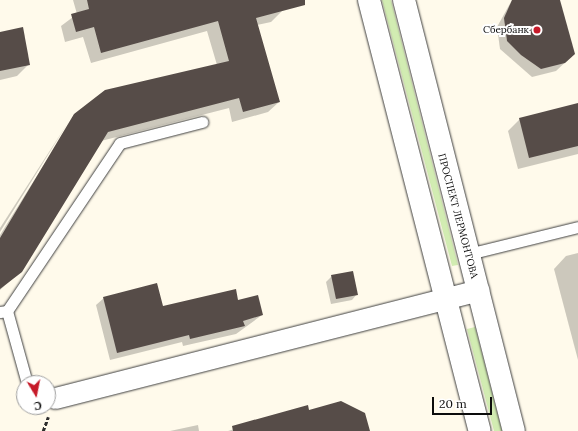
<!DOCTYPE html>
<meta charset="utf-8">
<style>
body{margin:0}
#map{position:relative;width:578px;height:431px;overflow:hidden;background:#fffaeb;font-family:Lora,serif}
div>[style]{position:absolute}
.green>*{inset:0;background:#d2ecb2}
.shadow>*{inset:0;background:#0003}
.building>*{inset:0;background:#564c48}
.path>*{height:2.5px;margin-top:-1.25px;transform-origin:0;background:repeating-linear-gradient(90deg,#2e2e2e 0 4px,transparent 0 6px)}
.roads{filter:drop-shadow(0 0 1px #3f3f3f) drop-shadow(0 0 1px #3f3f3f)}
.service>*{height:11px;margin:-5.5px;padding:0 5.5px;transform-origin:5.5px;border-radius:5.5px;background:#fff}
.minor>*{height:21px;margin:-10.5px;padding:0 10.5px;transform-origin:10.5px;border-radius:10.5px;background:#fff}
.tertiary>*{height:22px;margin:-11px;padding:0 11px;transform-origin:11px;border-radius:11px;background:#fff}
.dots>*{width:11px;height:11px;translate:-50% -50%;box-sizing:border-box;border:2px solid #fff;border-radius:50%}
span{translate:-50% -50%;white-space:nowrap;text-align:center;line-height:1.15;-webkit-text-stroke:4px #fff;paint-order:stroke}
.poi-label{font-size:10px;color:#0c0c0c}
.right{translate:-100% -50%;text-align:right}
.street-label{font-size:10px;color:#0c0c0c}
.north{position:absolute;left:16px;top:375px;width:40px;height:40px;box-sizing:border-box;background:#fff;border:1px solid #9e9e9e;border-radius:50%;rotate:170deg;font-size:11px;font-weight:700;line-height:16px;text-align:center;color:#0c0c0c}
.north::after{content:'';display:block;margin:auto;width:14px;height:18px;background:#c61a29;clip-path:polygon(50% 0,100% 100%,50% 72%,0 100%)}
.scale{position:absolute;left:432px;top:397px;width:60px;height:18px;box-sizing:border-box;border:2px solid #0c0c0c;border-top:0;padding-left:5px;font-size:12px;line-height:14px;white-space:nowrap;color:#0c0c0c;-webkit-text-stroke:3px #fff;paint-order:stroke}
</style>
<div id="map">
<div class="green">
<i style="clip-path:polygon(382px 0,391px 0,458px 265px,452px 266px)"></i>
<i style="clip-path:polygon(475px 327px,502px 431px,494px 431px,467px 329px)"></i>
</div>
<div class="shadow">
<i style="clip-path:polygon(73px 0,279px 0,282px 11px,271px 22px,257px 25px,279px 102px,268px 112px,232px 122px,229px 108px,101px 141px,21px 271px,0 290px,0 235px,73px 118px,217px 65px,207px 31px,91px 63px,83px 37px,65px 42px,61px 26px,77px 14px)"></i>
<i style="clip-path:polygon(512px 0,559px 0,574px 54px,556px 71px,532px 77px,500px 49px,497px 27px)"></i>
<i style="clip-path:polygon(0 33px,29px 64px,17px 76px,0 80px)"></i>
<i style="clip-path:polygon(578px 104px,578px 154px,518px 169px,508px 131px,520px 119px)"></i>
<i style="clip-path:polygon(69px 121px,0 232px,0 228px)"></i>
<i style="clip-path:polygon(578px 253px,578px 360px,554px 269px,566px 256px)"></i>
<i style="clip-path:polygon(332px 276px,357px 294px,352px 300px,331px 304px,326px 282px)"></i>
<i style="clip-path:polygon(104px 298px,162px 307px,262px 315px,236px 334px,183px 346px,182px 342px,110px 360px,96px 305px)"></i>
<i style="clip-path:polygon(307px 406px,309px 411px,369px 431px,228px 431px)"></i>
<i style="clip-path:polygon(198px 425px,199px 431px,170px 431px)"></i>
</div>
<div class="building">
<i style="clip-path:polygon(87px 0,305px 0,305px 5px,256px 18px,280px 102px,243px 112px,239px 98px,108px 132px,22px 272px,0 289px,0 238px,74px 114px,105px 90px,229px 61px,218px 21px,101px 53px,94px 27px,76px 32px,71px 14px,89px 9px)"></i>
<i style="clip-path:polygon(512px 0,560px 0,575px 54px,565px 63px,541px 69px,521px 55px,507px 41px,504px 18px)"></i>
<i style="clip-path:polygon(23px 27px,30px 65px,0 71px,0 32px)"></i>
<i style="clip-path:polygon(578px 103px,578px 146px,529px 158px,519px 118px)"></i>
<i style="clip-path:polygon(353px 271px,358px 295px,336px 299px,331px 275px)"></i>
<i style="clip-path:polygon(157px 283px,163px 306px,236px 289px,238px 300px,258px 295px,263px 315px,243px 321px,245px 326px,190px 339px,189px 335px,117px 353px,103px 297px)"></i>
<i style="clip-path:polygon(341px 401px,365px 413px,370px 431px,233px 431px,232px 426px,308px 405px,309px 410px)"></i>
</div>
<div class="path">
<i style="left:43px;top:431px;width:15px;rotate:-70deg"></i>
</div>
<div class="roads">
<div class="service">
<i style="left:468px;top:254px;width:113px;rotate:-13.8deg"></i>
<i style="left:7px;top:311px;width:75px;rotate:74.5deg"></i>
<i style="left:0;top:312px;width:7px;rotate:-8deg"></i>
<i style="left:7px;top:311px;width:202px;rotate:-56.1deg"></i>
<i style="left:120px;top:143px;width:85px;rotate:-14.4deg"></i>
</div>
<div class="minor">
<i style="left:55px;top:398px;width:437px;rotate:-14.3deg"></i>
</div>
<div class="tertiary">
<i style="left:369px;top:0;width:445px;rotate:75.6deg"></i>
<i style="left:404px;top:0;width:445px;rotate:75.7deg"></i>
</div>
</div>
<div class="dots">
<i style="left:537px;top:30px;background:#c61a29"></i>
</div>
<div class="poi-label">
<span class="right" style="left:529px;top:30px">Сбербанк</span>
</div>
<div class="street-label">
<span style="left:458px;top:216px;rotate:75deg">ПРОСПЕКТ ЛЕРМОНТОВА</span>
</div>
<div class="north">С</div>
<div class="scale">20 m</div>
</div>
